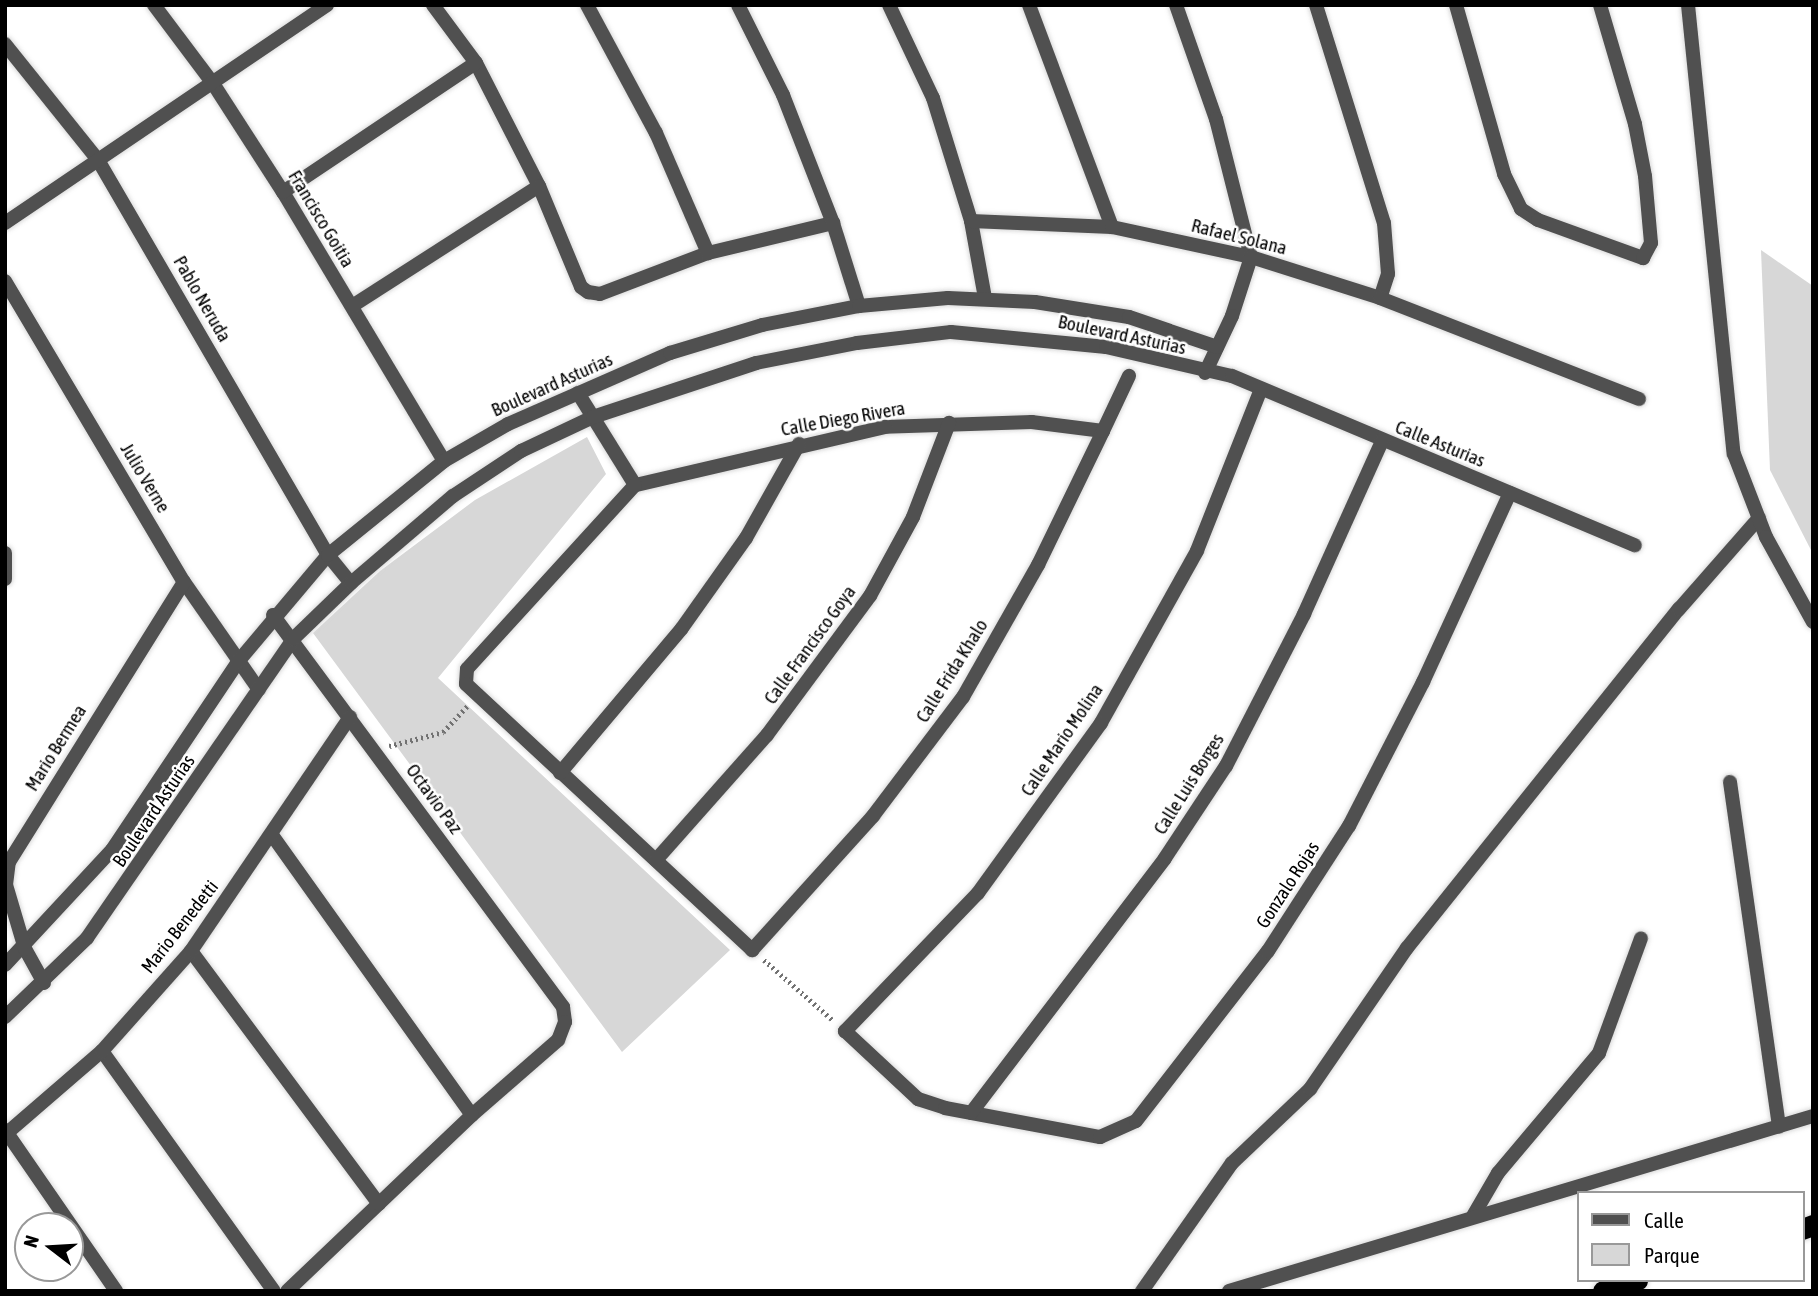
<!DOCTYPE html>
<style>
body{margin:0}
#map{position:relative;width:1818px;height:1296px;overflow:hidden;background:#fff;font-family:"Asap Condensed",sans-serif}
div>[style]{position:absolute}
.green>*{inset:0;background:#d7d7d7}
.path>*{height:4.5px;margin-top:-2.25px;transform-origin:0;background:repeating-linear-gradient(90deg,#727272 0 2px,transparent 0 5.5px)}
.roads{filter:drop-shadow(0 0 2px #dbdbdb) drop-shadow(0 0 2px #dbdbdb)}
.lane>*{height:14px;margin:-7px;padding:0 7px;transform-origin:7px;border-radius:7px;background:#505050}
.street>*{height:14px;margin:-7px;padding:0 7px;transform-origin:7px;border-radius:7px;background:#505050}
.highway>*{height:21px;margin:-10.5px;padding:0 10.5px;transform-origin:10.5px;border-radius:10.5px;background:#000}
span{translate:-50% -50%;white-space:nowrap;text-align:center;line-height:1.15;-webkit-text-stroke:5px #fff;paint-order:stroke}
.street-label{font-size:19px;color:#000}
.frame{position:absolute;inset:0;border:7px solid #000;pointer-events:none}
.legend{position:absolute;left:1577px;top:1191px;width:228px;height:91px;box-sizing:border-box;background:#fff;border:2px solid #999;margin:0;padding:9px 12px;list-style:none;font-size:21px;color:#000}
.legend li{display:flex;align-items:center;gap:14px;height:35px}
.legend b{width:35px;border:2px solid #999}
.north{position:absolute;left:14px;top:1212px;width:70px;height:70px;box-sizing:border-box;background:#fff;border:2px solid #999;border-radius:50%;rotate:287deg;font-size:19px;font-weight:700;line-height:28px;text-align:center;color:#000}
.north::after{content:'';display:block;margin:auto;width:24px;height:32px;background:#000;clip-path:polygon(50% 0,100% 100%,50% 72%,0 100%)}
</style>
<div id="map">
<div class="green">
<i style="clip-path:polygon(1761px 250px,1813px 286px,1813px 554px,1770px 470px)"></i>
<i style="clip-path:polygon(587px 437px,606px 474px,438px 678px,730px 950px,622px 1052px,313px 633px,380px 571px,475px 500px)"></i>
</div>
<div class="path">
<i style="left:389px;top:746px;width:56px;rotate:-14.5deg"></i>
<i style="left:443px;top:732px;width:37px;rotate:-47deg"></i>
<i style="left:764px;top:960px;width:93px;rotate:41.1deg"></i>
</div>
<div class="roads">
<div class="lane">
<i style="left:1730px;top:782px;width:348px;rotate:81.9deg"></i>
<i style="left:1473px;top:1216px;width:50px;rotate:-59.8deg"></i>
<i style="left:1498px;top:1173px;width:157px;rotate:-49.9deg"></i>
<i style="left:1599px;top:1053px;width:122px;rotate:-69.9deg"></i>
<i style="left:1142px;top:1291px;width:156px;rotate:-54.9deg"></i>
<i style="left:1232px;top:1163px;width:108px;rotate:-43.5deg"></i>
<i style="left:1310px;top:1089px;width:171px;rotate:-55.5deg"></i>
<i style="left:1407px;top:948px;width:435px;rotate:-51.3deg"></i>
<i style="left:1679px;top:609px;width:121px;rotate:-48.7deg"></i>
</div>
<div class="street">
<i style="left:154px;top:5px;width:100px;rotate:53.1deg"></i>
<i style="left:214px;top:85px;width:127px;rotate:57.2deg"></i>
<i style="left:283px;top:192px;width:313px;rotate:59.1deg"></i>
<i style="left:433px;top:5px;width:72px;rotate:53.4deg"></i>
<i style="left:476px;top:63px;width:138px;rotate:62.9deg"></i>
<i style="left:539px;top:186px;width:109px;rotate:67.4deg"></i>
<i style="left:581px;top:287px;width:9px;rotate:36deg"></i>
<i style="left:588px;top:292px;width:12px;rotate:9deg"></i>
<i style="left:600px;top:294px;width:116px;rotate:-20.8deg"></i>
<i style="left:708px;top:253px;width:129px;rotate:-13.5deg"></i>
<i style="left:587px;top:5px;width:145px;rotate:61.7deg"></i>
<i style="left:656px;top:133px;width:131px;rotate:66.6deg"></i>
<i style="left:738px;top:5px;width:101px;rotate:63.4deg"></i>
<i style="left:783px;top:95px;width:137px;rotate:68.7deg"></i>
<i style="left:833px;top:223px;width:87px;rotate:72.6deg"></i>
<i style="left:889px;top:5px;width:103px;rotate:64.7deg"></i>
<i style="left:933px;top:98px;width:129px;rotate:72.8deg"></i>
<i style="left:971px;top:221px;width:78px;rotate:79.7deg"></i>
<i style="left:1029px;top:5px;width:237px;rotate:69.5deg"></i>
<i style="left:1176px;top:5px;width:121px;rotate:70.7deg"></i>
<i style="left:1216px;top:119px;width:142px;rotate:75.8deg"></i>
<i style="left:1251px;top:257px;width:62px;rotate:107.9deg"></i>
<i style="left:1232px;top:316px;width:63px;rotate:115.3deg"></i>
<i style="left:1316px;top:5px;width:228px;rotate:72.7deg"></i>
<i style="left:1384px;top:223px;width:51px;rotate:85.5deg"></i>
<i style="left:1388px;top:274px;width:25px;rotate:108deg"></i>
<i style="left:1456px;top:5px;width:176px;rotate:74.1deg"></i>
<i style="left:1504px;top:174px;width:39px;rotate:64deg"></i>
<i style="left:1521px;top:209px;width:20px;rotate:33deg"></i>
<i style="left:1538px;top:220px;width:112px;rotate:19.9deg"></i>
<i style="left:1643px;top:258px;width:17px;rotate:-62deg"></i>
<i style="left:1651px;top:243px;width:67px;rotate:-95.1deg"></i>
<i style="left:1645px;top:176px;width:53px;rotate:-100.9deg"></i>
<i style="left:1635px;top:124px;width:124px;rotate:-106.4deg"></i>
<i style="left:1688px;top:5px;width:451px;rotate:84.2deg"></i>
<i style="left:1734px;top:454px;width:89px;rotate:68.9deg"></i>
<i style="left:1766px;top:537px;width:97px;rotate:61.1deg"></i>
<i style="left:5px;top:44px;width:149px;rotate:51.3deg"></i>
<i style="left:98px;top:160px;width:457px;rotate:59.8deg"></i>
<i style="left:328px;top:555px;width:36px;rotate:51deg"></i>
<i style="left:283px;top:192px;width:232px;rotate:-33.8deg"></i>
<i style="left:971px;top:221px;width:141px;rotate:2.4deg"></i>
<i style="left:1112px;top:227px;width:142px;rotate:12.2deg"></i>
<i style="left:1251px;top:257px;width:135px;rotate:17.6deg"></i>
<i style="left:1380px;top:298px;width:278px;rotate:21.3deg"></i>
<i style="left:5px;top:223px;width:389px;rotate:-34.1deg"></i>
<i style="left:5px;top:281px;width:350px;rotate:59.3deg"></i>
<i style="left:184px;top:582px;width:131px;rotate:55.2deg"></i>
<i style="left:352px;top:306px;width:222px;rotate:-32.7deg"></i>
<i style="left:1261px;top:389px;width:174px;rotate:111.6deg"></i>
<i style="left:1197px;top:551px;width:197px;rotate:119.2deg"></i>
<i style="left:1101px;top:723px;width:210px;rotate:125.9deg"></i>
<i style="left:978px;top:893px;width:192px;rotate:133.9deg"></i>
<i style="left:845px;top:1031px;width:100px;rotate:43deg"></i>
<i style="left:918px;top:1099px;width:28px;rotate:18deg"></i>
<i style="left:945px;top:1108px;width:158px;rotate:10.6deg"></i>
<i style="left:1100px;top:1137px;width:39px;rotate:-24deg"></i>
<i style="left:1136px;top:1121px;width:215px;rotate:-52.2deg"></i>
<i style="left:1268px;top:951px;width:149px;rotate:-57.1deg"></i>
<i style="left:1349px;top:826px;width:162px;rotate:-62.8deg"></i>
<i style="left:1423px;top:682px;width:208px;rotate:-65.3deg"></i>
<i style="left:578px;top:393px;width:108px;rotate:58.2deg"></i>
<i style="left:1103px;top:431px;width:72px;rotate:-172.8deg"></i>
<i style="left:1032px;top:422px;width:147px;rotate:178.1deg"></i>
<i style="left:885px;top:427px;width:257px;rotate:166.9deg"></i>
<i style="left:635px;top:485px;width:249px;rotate:132.4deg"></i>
<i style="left:467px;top:669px;width:15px;rotate:94deg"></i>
<i style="left:466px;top:684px;width:391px;rotate:42.9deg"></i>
<i style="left:752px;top:950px;width:181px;rotate:-47.9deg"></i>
<i style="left:873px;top:816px;width:149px;rotate:-52.9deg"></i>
<i style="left:963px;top:697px;width:152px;rotate:-60.4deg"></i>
<i style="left:1038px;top:565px;width:149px;rotate:-64.1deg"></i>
<i style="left:1103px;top:431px;width:61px;rotate:-64.7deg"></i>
<i style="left:5px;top:553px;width:26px;rotate:90deg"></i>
<i style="left:273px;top:615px;width:488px;rotate:53.5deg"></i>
<i style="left:563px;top:1007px;width:15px;rotate:82deg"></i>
<i style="left:565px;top:1022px;width:19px;rotate:111deg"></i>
<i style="left:558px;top:1040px;width:114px;rotate:138.9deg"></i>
<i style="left:472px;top:1115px;width:255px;rotate:136.4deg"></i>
<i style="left:560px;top:773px;width:189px;rotate:-49.9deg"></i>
<i style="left:682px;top:628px;width:110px;rotate:-54.6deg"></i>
<i style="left:746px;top:538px;width:108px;rotate:-60.6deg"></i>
<i style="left:272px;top:835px;width:344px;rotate:54.5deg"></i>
<i style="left:656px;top:860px;width:167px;rotate:-48.4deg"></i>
<i style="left:767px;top:735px;width:173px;rotate:-53.5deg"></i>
<i style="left:870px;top:596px;width:90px;rotate:-61.4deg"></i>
<i style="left:913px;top:517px;width:101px;rotate:-69deg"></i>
<i style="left:191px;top:951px;width:315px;rotate:53.4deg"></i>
<i style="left:5px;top:965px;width:157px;rotate:-47.1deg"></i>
<i style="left:112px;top:850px;width:225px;rotate:-56.2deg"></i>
<i style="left:237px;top:663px;width:141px;rotate:-49.9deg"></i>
<i style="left:328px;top:555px;width:149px;rotate:-39deg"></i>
<i style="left:444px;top:461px;width:74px;rotate:-30deg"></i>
<i style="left:508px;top:424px;width:177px;rotate:-23.7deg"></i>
<i style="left:670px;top:353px;width:96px;rotate:-16.9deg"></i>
<i style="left:762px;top:325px;width:99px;rotate:-11.1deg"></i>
<i style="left:859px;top:306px;width:89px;rotate:-5.1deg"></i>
<i style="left:948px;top:298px;width:87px;rotate:2.6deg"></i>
<i style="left:1035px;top:302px;width:95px;rotate:9.1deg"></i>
<i style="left:1129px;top:317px;width:93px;rotate:18.8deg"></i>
<i style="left:44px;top:983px;width:39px;rotate:-119deg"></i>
<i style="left:25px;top:949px;width:67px;rotate:-106.5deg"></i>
<i style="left:6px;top:885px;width:23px;rotate:-83deg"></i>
<i style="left:9px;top:862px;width:330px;rotate:-58deg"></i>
<i style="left:5px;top:1017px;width:114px;rotate:-43.9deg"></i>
<i style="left:87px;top:938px;width:363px;rotate:-55.4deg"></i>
<i style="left:293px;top:639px;width:81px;rotate:-44deg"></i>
<i style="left:351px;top:583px;width:134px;rotate:-40.5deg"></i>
<i style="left:453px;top:496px;width:82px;rotate:-33.5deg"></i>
<i style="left:521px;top:451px;width:80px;rotate:-25.3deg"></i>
<i style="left:593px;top:417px;width:172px;rotate:-18.3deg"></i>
<i style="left:756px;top:363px;width:103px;rotate:-11.2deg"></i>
<i style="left:857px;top:343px;width:95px;rotate:-6.7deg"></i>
<i style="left:951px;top:332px;width:156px;rotate:5.5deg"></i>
<i style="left:1106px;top:347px;width:129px;rotate:13deg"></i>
<i style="left:1232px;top:376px;width:437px;rotate:22.8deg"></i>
<i style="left:102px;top:1051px;width:295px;rotate:54.4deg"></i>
<i style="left:971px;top:1113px;width:320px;rotate:-52.7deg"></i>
<i style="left:1165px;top:858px;width:110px;rotate:-56.5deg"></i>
<i style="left:1226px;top:766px;width:171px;rotate:-62.8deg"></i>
<i style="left:1304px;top:614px;width:190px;rotate:-65.7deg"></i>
<i style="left:5px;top:1130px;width:196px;rotate:55.4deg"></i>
<i style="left:7px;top:1133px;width:125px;rotate:-40.8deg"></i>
<i style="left:102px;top:1051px;width:134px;rotate:-48.3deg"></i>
<i style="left:191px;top:951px;width:283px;rotate:-55.8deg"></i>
<i style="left:1229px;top:1291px;width:610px;rotate:-16.68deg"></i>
</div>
<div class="highway">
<i style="left:1802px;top:1229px;width:12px;rotate:-20deg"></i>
<i style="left:1603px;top:1291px;width:36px;rotate:-18deg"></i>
</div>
</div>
<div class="street-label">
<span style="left:321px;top:219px;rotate:59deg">Francisco Goitia</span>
<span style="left:1239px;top:237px;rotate:14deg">Rafael Solana</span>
<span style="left:202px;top:299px;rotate:60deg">Pablo Neruda</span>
<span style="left:1122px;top:335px;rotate:12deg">Boulevard Asturias</span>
<span style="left:552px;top:385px;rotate:-24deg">Boulevard Asturias</span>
<span style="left:843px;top:419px;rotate:-10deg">Calle Diego Rivera</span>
<span style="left:1440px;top:444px;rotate:22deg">Calle Asturias</span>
<span style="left:145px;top:478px;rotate:59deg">Julio Verne</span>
<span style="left:810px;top:645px;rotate:-54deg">Calle Francisco Goya</span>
<span style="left:952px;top:671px;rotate:-58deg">Calle Frida Khalo</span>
<span style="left:1062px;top:740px;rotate:-56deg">Calle Mario Molina</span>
<span style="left:56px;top:748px;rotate:-58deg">Mario Bermea</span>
<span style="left:1189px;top:784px;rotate:-58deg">Calle Luis Borges</span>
<span style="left:434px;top:799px;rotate:54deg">Octavio Paz</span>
<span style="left:154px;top:811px;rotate:-56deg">Boulevard Asturias</span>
<span style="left:1288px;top:885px;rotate:-57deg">Gonzalo Rojas</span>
<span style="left:180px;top:927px;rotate:-52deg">Mario Benedetti</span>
</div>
<div class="frame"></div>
<ul class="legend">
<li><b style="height:9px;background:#505050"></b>Calle</li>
<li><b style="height:19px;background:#d7d7d7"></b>Parque</li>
</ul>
<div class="north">N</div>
</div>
